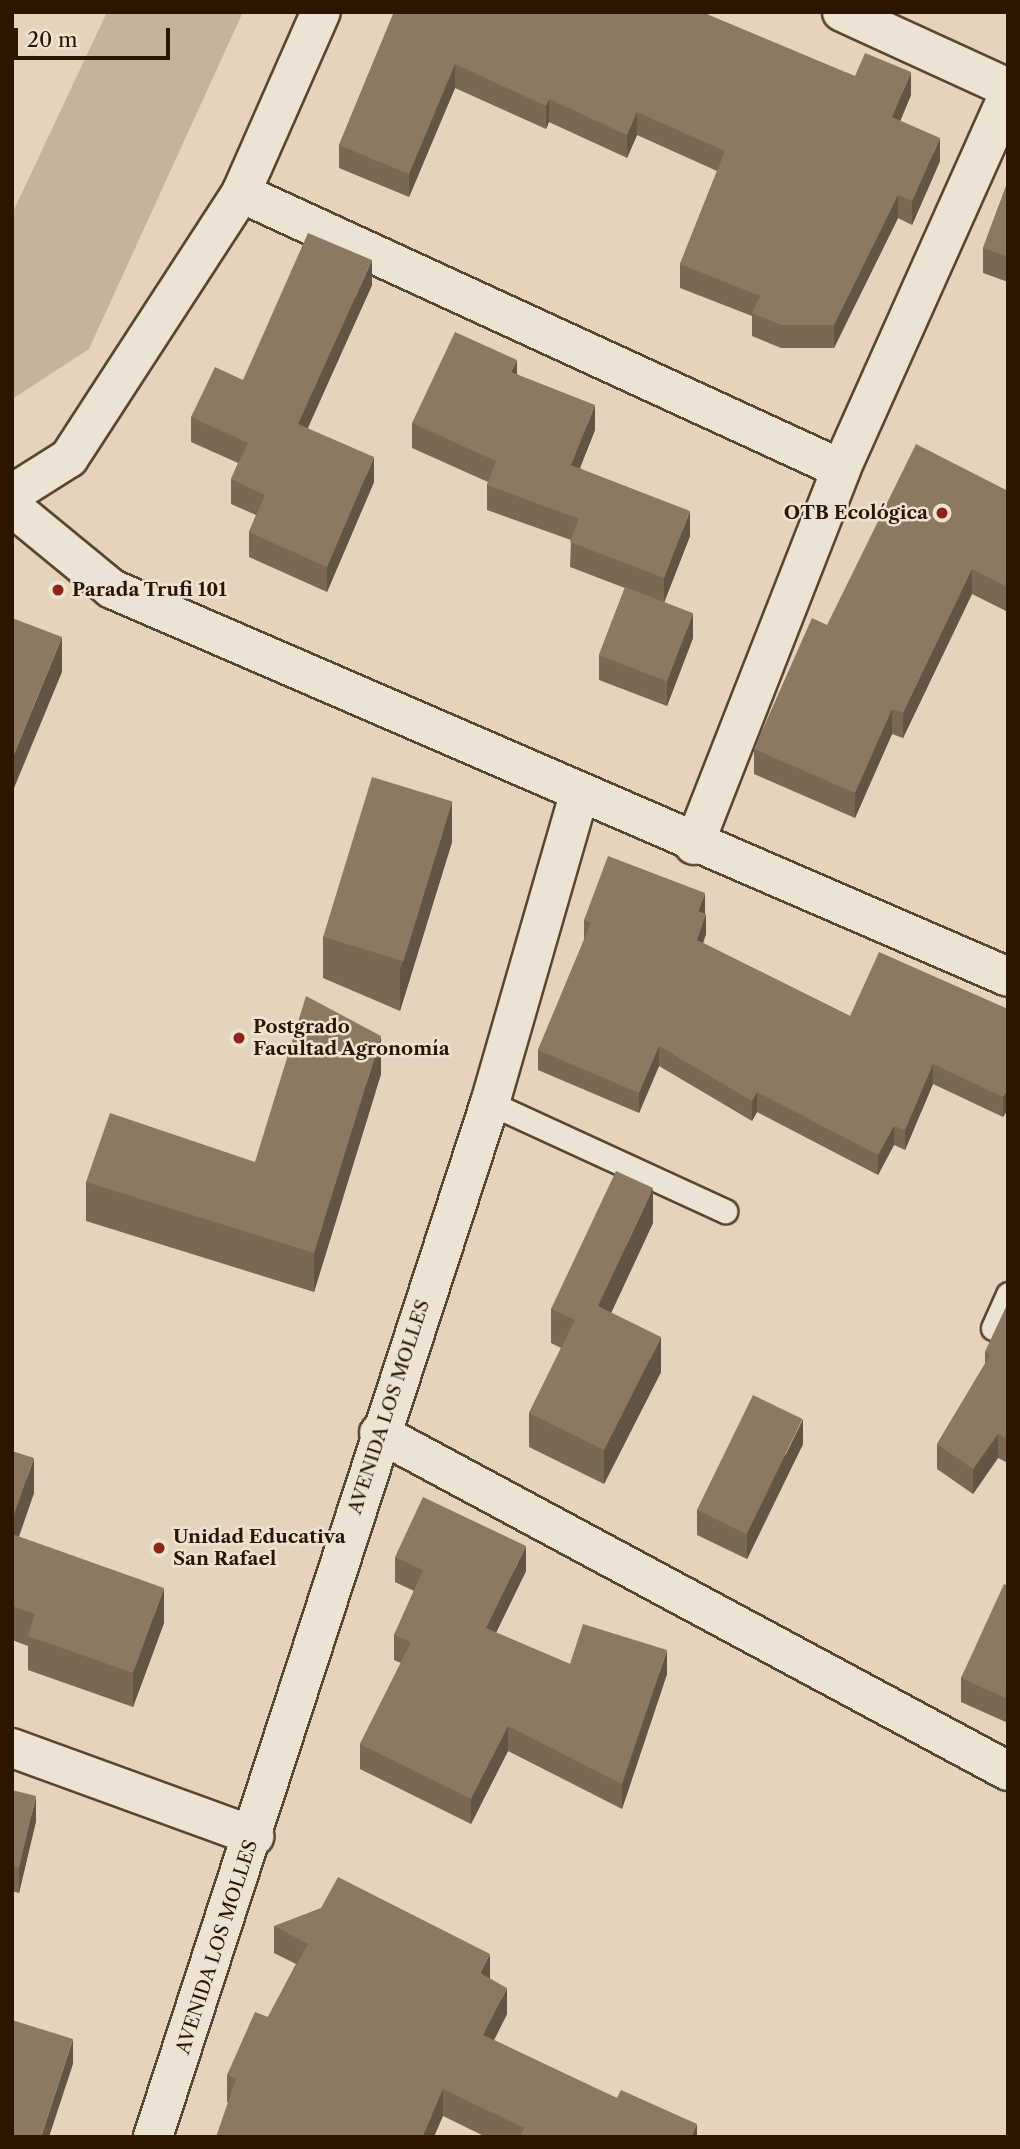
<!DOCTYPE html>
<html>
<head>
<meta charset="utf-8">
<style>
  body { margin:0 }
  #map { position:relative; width:1020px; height:2149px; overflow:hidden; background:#e4d4bd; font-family:"Libre Caslon Text",serif }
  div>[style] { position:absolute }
  .green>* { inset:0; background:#c5b49d }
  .roads { filter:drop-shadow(2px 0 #5a462f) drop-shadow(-2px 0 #5a462f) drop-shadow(0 2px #5a462f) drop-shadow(0 -2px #5a462f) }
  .service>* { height:23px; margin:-11.5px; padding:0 11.5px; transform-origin:11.5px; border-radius:11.5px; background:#ede3d4 }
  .minor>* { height:38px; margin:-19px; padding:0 19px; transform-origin:19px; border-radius:19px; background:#ede3d4 }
  .tertiary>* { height:38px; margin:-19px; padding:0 19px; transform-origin:19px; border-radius:19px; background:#ede3d4 }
  .wall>* { inset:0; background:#786854 }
  .shaded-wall>* { inset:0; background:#625545 }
  .building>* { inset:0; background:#8c7962; transform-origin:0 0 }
  .dots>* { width:19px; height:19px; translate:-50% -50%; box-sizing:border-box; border:4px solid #ede3d4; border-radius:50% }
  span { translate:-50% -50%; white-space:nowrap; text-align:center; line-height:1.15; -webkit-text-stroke:5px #ede3d4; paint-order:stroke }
  .poi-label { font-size:19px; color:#2c1600; font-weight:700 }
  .right { translate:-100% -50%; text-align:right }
  .left { translate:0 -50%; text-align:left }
  .street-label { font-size:19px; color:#2c1600 }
  .frame { position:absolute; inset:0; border:14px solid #2c1600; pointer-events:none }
  .scale { position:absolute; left:14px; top:28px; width:156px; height:32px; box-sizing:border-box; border:4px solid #2c1600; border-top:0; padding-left:9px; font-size:21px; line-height:24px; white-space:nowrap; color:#2c1600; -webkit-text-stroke:5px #ede3d4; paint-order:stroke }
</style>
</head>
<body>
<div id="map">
  <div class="green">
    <i style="clip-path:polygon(107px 12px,243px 12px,89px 349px,14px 398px,12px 214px)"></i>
  </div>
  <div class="roads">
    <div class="service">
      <i style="left:490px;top:1103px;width:259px;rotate:24.7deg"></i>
      <i style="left:993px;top:1328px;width:37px;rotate:-66deg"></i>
    </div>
    <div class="minor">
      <i style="left:842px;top:12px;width:183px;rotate:24.6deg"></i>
      <i style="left:241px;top:193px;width:660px;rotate:24.7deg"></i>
      <i style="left:12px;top:494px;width:67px;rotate:-32.3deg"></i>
      <i style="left:69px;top:458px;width:316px;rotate:-57deg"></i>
      <i style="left:241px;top:193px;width:198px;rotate:-66.2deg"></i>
      <i style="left:694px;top:845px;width:404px;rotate:-68.6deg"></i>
      <i style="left:841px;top:469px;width:409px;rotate:-65.9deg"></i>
      <i style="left:379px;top:1433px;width:714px;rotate:28.25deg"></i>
      <i style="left:12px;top:1748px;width:258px;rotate:20deg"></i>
      <i style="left:153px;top:2137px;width:1088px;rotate:-71.95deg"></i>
      <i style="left:490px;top:1103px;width:321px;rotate:-73.9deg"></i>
    </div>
    <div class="tertiary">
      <i style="left:12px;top:507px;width:129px;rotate:39.4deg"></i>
      <i style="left:112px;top:589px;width:976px;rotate:23.41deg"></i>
    </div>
  </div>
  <div class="wall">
    <i style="clip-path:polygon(394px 12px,855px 76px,911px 95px,900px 121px,940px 161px,912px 225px,898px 218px,834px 348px,781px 348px,752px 336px,752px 316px,680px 288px,680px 264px,717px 171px,637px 135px,627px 158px,549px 122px,546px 129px,455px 88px,409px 197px,339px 168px,339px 145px)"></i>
    <i style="clip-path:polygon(1008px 181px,1008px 282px,983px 273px,983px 248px)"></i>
    <i style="clip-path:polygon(372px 285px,308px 428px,374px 482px,327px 592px,249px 557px,249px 532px,256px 515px,231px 504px,231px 479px,238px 463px,191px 442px,191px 417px,243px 380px)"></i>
    <i style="clip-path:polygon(517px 374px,595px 430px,580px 468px,690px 536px,664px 602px,693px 638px,667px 706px,599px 680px,599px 655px,625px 588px,570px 567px,571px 540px,487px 510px,487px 485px,488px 482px,412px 448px,412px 423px)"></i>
    <i style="clip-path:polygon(1008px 491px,1008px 612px,972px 594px,903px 738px,892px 734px,855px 818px,754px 774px,754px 749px)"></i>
    <i style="clip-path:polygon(452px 842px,400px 1011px,323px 978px,323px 937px)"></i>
    <i style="clip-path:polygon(705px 912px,706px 934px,703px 943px,850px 1016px,1008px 1009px,1008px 1109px,1003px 1117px,933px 1084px,905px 1150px,894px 1145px,878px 1175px,757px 1112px,752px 1121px,659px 1066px,639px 1113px,538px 1070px,538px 1050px,584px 940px,584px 920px)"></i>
    <i style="clip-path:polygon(381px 1074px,314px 1292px,86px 1221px,86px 1182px,255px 1162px)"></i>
    <i style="clip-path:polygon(653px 1223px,611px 1313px,661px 1372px,604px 1484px,529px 1447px,529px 1413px,561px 1348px,551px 1343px,551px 1309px)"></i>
    <i style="clip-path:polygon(1008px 1303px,1008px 1463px,998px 1458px,973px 1494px,937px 1469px,937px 1444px,985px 1364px,985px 1352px)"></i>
    <i style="clip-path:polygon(803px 1444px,747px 1559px,697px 1535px,697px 1510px)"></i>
    <i style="clip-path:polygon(12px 1451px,34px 1493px,19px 1537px,164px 1623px,133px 1707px,28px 1670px,28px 1646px,12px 1640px)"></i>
    <i style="clip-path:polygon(395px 1557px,526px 1571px,496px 1633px,570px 1664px,667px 1674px,622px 1809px,508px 1751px,471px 1824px,360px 1769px,360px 1744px,401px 1663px,394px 1660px,394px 1635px,414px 1591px,395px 1582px)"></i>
    <i style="clip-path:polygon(1008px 1586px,1008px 1723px,961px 1702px,961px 1678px)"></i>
    <i style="clip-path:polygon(12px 1790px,36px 1821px,19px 1893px,12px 1891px)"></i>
    <i style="clip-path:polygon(274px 1926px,490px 1978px,507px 2014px,494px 2040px,697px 2137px,486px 2137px,443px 2116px,227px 2102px,227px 2075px,268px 2017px,296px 1964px,274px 1953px)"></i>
  </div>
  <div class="shaded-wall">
    <i style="clip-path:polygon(455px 64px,455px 88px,409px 197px,409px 174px)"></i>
    <i style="clip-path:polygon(911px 72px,911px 95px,892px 141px,892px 117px)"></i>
    <i style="clip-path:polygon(549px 99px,549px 122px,546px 129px,546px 106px)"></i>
    <i style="clip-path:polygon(637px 112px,637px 135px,627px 158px,627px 135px)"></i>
    <i style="clip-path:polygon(940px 138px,940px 161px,912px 225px,912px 201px)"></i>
    <i style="clip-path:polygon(898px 195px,898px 218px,834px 348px,834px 325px)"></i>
    <i style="clip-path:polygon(372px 260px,372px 285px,298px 449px,298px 424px)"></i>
    <i style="clip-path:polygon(517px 360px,517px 385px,511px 372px)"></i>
    <i style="clip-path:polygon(595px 405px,595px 430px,571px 490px,571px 465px)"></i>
    <i style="clip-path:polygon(374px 457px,374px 482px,327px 592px,327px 567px)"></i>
    <i style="clip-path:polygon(690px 511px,690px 536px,664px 603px,664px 578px)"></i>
    <i style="clip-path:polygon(972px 569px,972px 594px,903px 738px,903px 713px)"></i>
    <i style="clip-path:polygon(693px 613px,693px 638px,667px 706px,667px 681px)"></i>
    <i style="clip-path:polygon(62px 637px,62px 672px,12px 793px,12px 759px)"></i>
    <i style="clip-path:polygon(892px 709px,892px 734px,855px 818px,855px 793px)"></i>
    <i style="clip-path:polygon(452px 801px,452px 842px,400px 1011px,400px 970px)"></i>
    <i style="clip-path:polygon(705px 893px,705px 912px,698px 931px,698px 911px)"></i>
    <i style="clip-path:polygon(706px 914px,706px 934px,697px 960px,697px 940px)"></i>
    <i style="clip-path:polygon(381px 1036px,381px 1074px,314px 1292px,314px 1253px)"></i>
    <i style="clip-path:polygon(659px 1046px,659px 1066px,639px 1113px,639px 1093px)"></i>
    <i style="clip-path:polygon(933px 1064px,933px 1084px,905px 1150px,905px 1130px)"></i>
    <i style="clip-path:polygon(1008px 1090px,1008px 1109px,1003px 1117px,1003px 1097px)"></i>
    <i style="clip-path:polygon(757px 1092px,757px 1112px,752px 1121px,752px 1101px)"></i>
    <i style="clip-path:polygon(894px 1126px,894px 1145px,878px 1175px,878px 1155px)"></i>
    <i style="clip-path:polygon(653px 1188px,653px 1223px,598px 1341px,598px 1306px)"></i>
    <i style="clip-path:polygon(661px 1337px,661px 1372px,604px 1484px,604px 1450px)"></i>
    <i style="clip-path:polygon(803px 1419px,803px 1444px,747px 1559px,747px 1534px)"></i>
    <i style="clip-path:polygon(998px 1434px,998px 1458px,973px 1494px,973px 1469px)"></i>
    <i style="clip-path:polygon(34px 1458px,34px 1493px,12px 1554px,12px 1520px)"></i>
    <i style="clip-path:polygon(526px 1546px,526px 1571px,486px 1653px,486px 1628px)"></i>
    <i style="clip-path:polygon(164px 1588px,164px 1623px,133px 1707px,133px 1673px)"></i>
    <i style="clip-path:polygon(667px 1650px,667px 1674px,622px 1809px,622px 1784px)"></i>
    <i style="clip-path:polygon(508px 1726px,508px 1751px,471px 1824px,471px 1799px)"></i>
    <i style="clip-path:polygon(36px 1796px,36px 1821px,19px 1893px,19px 1868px)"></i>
    <i style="clip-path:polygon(490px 1954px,490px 1981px,480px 1973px)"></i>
    <i style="clip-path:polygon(507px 1988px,507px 2014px,483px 2062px,483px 2035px)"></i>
    <i style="clip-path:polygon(73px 2039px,73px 2064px,49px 2137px,41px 2137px)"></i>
    <i style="clip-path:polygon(443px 2089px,443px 2116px,434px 2137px,422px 2137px)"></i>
    <i style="clip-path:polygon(697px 2124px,697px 2137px,691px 2137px)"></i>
  </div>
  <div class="building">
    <i style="clip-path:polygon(394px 12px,702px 12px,855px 76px,865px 53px,911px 72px,892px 117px,940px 138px,912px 201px,898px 195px,834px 325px,781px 325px,752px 313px,760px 296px,680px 264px,725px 151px,637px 112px,627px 135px,549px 99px,546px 106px,455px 64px,409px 174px,339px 145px)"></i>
    <i style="clip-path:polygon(1008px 181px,1008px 257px,983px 248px)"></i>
    <i style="clip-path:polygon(308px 233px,372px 260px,298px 424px,374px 457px,327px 567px,249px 532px,265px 495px,231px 479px,248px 443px,191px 417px,215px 367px,243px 380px)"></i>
    <i style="clip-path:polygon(455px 332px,517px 360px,511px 372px,595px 405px,571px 465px,690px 511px,664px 578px,570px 542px,579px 519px,487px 485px,496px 461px,412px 423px)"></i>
    <i style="clip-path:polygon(916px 444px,1008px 491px,1008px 587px,972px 569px,903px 713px,892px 709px,855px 793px,754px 749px,812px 618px,827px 625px)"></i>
    <i style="left:625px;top:587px;width:73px;height:73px;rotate:21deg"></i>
    <i style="clip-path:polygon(12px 618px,62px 637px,12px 759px)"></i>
    <i style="left:372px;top:777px;width:84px;height:167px;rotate:17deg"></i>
    <i style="clip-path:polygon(608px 856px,705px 893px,698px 911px,706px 914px,697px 940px,850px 1016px,879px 952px,1008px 1009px,1008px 1090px,1003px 1097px,933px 1064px,905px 1130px,894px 1126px,878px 1155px,757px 1092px,752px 1101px,659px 1046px,639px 1093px,538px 1050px,591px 923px,584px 920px)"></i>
    <i style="clip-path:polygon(306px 996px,381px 1036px,314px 1253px,86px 1182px,110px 1113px,255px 1162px)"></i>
    <i style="clip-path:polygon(616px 1171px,653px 1188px,598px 1306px,661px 1337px,604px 1450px,529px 1413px,575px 1320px,551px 1309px)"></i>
    <i style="clip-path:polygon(1008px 1303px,1008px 1439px,998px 1434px,973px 1469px,937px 1444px,990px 1355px,985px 1352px)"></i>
    <i style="left:753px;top:1395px;width:55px;height:128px;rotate:26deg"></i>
    <i style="clip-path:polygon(12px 1451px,34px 1458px,12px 1520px)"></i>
    <i style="clip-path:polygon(423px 1497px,526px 1546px,486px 1628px,570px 1664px,583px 1624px,667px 1650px,622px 1784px,508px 1726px,471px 1799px,360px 1744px,411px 1642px,394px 1635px,423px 1570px,395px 1557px)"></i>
    <i style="clip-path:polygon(12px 1534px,164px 1588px,133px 1673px,28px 1636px,35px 1614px,12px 1606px)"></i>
    <i style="clip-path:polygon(1004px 1584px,1008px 1586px,1008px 1699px,961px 1678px)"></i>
    <i style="clip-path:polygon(12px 1790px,36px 1796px,19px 1868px,12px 1866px)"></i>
    <i style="clip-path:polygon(338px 1877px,490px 1954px,480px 1973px,507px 1988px,483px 2035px,617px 2098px,621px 2090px,697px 2124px,691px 2137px,520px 2137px,524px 2128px,443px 2089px,422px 2137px,216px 2137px,236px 2079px,227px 2075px,255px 2012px,268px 2017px,308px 1944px,274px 1926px,321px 1908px)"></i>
    <i style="clip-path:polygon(12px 2020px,73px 2039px,41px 2137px,12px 2137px)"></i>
  </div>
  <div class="dots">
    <i style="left:942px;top:513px;background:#8f2418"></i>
    <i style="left:58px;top:590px;background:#8f2418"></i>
    <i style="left:239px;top:1038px;background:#8f2418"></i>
    <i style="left:159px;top:1548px;background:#8f2418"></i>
  </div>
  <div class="poi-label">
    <span class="right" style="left:928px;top:513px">OTB Ecológica</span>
    <span class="left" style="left:72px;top:590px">Parada Trufi 101</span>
    <span class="left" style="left:253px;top:1038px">Postgrado<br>Facultad Agronomía</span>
    <span class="left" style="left:173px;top:1548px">Unidad Educativa<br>San Rafael</span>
  </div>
  <div class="street-label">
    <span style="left:389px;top:1407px;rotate:-72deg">AVENIDA LOS MOLLES</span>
    <span style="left:217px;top:1947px;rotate:-72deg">AVENIDA LOS MOLLES</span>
  </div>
  <div class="frame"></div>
  <div class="scale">20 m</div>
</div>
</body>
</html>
